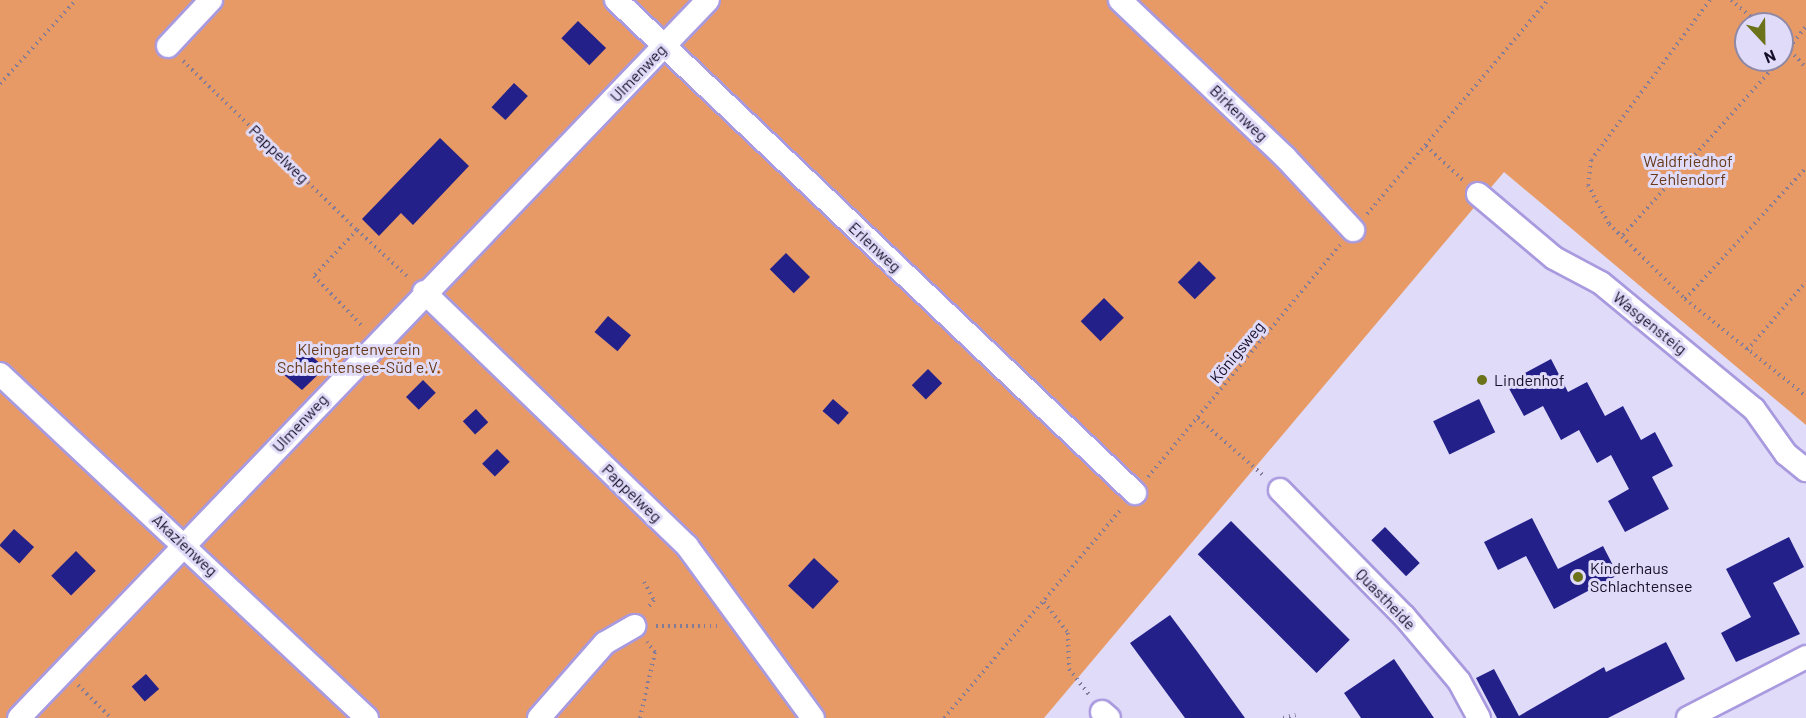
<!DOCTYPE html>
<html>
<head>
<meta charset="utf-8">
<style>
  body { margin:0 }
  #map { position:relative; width:1806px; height:718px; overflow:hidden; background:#e0dbf8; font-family:Barlow,sans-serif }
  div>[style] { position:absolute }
  .green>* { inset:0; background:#e79a66 }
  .building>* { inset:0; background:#23208a; transform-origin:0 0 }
  .path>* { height:4px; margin-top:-2px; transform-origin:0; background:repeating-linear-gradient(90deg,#827c98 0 1.5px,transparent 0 6px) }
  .roads { filter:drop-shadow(2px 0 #a99adf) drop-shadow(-2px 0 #a99adf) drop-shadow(0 2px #a99adf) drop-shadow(0 -2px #a99adf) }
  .minor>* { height:22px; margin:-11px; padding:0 11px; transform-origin:11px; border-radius:11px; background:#fff }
  .dots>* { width:16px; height:16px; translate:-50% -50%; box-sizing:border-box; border:3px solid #e0dbf8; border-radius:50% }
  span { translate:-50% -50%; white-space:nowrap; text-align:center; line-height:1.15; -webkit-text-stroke:6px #e0dbf8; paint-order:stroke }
  .street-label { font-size:16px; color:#160f29 }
  .park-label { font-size:16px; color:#673a19 }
  .poi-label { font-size:16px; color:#160f29 }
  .left { translate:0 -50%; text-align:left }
  .north { position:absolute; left:1734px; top:12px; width:60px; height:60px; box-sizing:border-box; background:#e0dbf8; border:2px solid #8f89a5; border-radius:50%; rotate:158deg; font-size:16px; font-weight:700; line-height:24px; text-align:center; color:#160f29 }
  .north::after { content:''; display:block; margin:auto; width:21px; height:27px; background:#6b721a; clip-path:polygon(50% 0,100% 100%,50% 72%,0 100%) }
</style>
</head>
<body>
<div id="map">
  <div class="green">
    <i style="clip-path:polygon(evenodd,0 0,1806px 0,1806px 425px,1504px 172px,1044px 718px,0 718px,0 0,1746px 24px,1782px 24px,1782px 60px,1746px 60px,1746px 24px)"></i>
  </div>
  <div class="building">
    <i style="left:578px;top:21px;width:39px;height:24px;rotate:44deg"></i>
    <i style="left:514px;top:83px;width:19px;height:33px;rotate:43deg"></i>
    <i style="clip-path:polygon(440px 138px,469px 166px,413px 225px,401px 213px,379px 236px,362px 219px)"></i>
    <i style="left:786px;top:253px;width:34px;height:23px;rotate:45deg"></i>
    <i style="left:1199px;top:261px;width:24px;height:30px;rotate:45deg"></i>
    <i style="left:1104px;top:298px;width:28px;height:33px;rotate:45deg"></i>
    <i style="left:608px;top:316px;width:30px;height:21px;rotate:40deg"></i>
    <i style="clip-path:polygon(304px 349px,325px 368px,302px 390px,283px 374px)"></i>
    <i style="clip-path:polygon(1551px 359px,1568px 392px,1587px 382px,1605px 416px,1623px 406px,1641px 440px,1655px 432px,1673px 466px,1652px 477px,1669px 509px,1625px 532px,1608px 501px,1629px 489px,1611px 455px,1597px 463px,1579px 430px,1561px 440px,1543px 406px,1524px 416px,1506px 383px)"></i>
    <i style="left:928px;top:369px;width:20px;height:23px;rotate:45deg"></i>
    <i style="left:423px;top:380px;width:18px;height:24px;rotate:45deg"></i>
    <i style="left:833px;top:399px;width:21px;height:16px;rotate:41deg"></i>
    <i style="left:1479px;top:399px;width:37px;height:51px;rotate:64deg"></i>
    <i style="left:476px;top:409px;width:18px;height:18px;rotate:47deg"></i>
    <i style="left:497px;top:449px;width:18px;height:21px;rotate:45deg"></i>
    <i style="clip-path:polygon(1532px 518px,1558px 569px,1603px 546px,1618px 575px,1554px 609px,1526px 556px,1498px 570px,1484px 542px)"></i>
    <i style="left:1231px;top:521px;width:168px;height:47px;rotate:45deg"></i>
    <i style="left:1385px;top:527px;width:50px;height:19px;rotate:46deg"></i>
    <i style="left:14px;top:529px;width:27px;height:22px;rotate:42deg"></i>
    <i style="clip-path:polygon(1789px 537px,1804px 567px,1773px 583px,1800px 634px,1736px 662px,1721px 633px,1751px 617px,1726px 569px)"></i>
    <i style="left:76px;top:551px;width:28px;height:35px;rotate:45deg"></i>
    <i style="left:814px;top:558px;width:34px;height:38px;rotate:43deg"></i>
    <i style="clip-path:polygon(1170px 615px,1196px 650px,1245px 718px,1185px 718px,1160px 684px,1130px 643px)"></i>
    <i style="clip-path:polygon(1666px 642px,1685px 679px,1608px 718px,1497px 718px,1476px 678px,1494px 669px,1519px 716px,1604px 667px,1606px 672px)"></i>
    <i style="clip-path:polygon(1394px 659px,1434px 718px,1361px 718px,1344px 693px)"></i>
    <i style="left:146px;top:674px;width:20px;height:19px;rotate:49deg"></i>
  </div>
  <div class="path">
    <i style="left:1710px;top:0;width:199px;rotate:126.6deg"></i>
    <i style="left:1591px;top:160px;width:25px;rotate:97deg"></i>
    <i style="left:1588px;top:185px;width:44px;rotate:61.7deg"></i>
    <i style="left:1609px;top:224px;width:107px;rotate:44.6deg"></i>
    <i style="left:1685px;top:299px;width:155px;rotate:38.7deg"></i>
    <i style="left:1731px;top:0;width:38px;rotate:40deg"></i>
    <i style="left:1782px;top:42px;width:35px;rotate:47deg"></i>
    <i style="left:1782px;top:57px;width:39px;rotate:-52deg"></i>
    <i style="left:183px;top:61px;width:243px;rotate:44.2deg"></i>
    <i style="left:357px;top:230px;width:63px;rotate:133.1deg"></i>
    <i style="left:314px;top:276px;width:71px;rotate:46.1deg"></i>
    <i style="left:0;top:84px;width:113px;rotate:-47.9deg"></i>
    <i style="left:1426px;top:146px;width:50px;rotate:42.6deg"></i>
    <i style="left:1367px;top:214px;width:280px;rotate:-49.8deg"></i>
    <i style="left:357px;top:230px;width:71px;rotate:42.7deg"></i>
    <i style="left:1623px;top:235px;width:235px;rotate:-48.1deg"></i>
    <i style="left:1685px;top:299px;width:178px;rotate:-47.3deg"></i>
    <i style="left:1747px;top:350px;width:90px;rotate:-49.1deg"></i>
    <i style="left:1198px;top:418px;width:89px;rotate:41.4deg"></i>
    <i style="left:1148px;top:477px;width:301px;rotate:-50.4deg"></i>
    <i style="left:644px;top:582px;width:21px;rotate:61deg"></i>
    <i style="left:654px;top:600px;width:11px;rotate:128deg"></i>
    <i style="left:1044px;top:602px;width:39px;rotate:52deg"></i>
    <i style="left:1068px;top:633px;width:36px;rotate:88deg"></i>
    <i style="left:1069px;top:669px;width:34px;rotate:52deg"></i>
    <i style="left:656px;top:626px;width:61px"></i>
    <i style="left:78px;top:685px;width:47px;rotate:45deg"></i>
    <i style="left:640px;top:718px;width:68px;rotate:-77.2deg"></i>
    <i style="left:655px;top:652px;width:13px;rotate:-129deg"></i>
    <i style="left:944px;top:718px;width:275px;rotate:-49.7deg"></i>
    <i style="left:1283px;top:718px;width:13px;rotate:-13deg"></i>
  </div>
  <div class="roads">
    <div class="minor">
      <i style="left:616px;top:0;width:716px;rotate:43.53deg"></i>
      <i style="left:1120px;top:0;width:228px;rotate:43.6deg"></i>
      <i style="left:1285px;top:157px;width:100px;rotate:47deg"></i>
      <i style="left:168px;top:46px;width:63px;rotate:-46.9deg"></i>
      <i style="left:1478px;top:194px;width:99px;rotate:40.1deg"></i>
      <i style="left:1554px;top:258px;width:53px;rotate:28deg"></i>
      <i style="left:1601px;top:283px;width:198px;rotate:39.5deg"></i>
      <i style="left:1754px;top:409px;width:55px;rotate:54.6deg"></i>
      <i style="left:1786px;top:454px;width:26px;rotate:39deg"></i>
      <i style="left:424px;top:292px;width:366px;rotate:44deg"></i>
      <i style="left:687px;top:546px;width:213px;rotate:53.8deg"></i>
      <i style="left:0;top:374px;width:503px;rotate:43.15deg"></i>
      <i style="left:1280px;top:490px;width:177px;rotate:45.5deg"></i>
      <i style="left:1404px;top:616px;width:85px;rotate:49.8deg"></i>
      <i style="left:1459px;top:681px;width:42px;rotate:61.6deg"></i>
      <i style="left:1102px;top:712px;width:9px;rotate:41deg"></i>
      <i style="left:19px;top:718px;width:995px;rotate:-46.18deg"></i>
      <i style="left:539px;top:718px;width:100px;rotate:-48.7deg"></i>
      <i style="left:605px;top:643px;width:34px;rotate:-30deg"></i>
      <i style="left:1688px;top:718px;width:133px;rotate:-27.3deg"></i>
    </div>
  </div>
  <div class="dots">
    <i style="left:1482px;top:380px;background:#6b721a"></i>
    <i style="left:1578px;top:577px;background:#6b721a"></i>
  </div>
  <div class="street-label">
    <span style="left:638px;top:73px;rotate:-46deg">Ulmenweg</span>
    <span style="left:1239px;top:113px;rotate:44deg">Birkenweg</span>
    <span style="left:279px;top:154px;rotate:44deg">Pappelweg</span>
    <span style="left:875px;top:247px;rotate:43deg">Erlenweg</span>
    <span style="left:1650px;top:323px;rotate:39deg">Wasgensteig</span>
    <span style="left:1237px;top:352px;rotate:-50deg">Königsweg</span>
    <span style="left:300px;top:423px;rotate:-47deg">Ulmenweg</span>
    <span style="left:632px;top:493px;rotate:44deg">Pappelweg</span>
    <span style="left:185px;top:545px;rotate:43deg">Akazienweg</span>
    <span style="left:1386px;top:599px;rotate:46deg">Quastheide</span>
  </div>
  <div class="park-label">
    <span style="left:1688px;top:170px">Waldfriedhof<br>Zehlendorf</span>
    <span style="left:359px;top:358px">Kleingartenverein<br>Schlachtensee-Süd e.V.</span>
  </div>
  <div class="poi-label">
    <span class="left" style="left:1494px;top:380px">Lindenhof</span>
    <span class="left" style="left:1590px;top:577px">Kinderhaus<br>Schlachtensee</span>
  </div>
  <div class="north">N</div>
</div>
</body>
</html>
